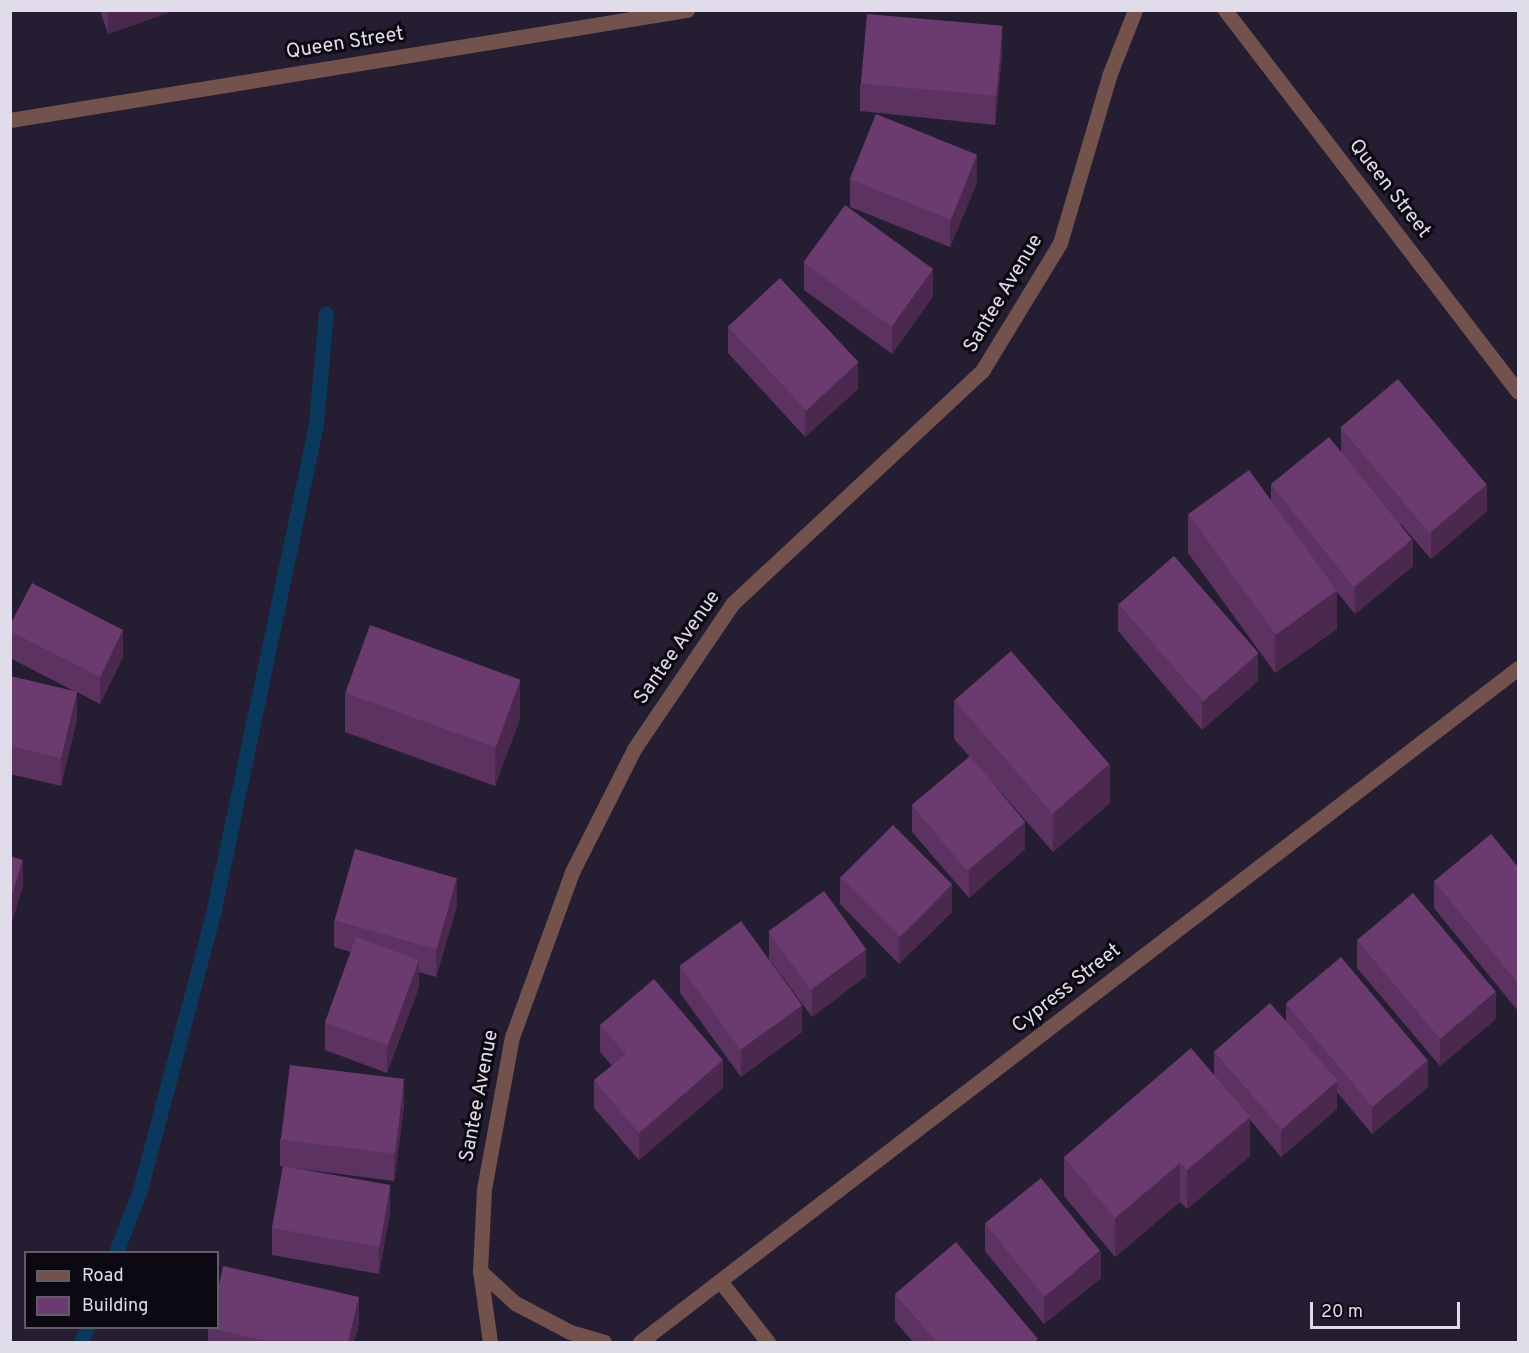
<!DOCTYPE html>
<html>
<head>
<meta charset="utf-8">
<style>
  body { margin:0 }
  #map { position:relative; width:1529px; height:1353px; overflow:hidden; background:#251d31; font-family:Overpass,sans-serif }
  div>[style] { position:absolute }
  .stream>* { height:15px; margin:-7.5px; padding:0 7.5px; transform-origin:7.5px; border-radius:7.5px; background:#0b395e }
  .minor>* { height:15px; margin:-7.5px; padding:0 7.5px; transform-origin:7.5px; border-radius:7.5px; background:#73524d }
  .tertiary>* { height:15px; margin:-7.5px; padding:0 7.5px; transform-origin:7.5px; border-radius:7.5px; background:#73524d }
  .wall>* { inset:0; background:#5c3360 }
  .shaded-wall>* { inset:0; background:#4b294e }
  .building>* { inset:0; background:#6b3b70; transform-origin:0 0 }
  span { translate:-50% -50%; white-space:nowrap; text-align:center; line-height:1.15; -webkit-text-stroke:6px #0c0912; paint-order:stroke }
  .street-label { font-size:20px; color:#e1dcea }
  .frame { position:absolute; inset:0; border:12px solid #e1dcea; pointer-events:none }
  .legend { position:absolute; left:24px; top:1251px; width:195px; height:78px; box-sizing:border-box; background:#0c0912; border:2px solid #615d68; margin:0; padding:8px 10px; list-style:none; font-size:18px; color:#e1dcea }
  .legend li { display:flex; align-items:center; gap:12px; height:30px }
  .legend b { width:30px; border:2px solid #615d68 }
  .scale { position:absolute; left:1310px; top:1302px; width:150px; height:27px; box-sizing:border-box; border:3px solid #e1dcea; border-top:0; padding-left:8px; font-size:18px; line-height:21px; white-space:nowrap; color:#e1dcea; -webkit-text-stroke:4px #0c0912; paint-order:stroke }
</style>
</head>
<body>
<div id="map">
  <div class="stream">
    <i style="left:116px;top:1252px;width:66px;rotate:-68.8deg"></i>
    <i style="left:140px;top:1190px;width:285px;rotate:-75.2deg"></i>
    <i style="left:213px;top:914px;width:501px;rotate:-78.13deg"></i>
    <i style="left:316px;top:424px;width:111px;rotate:-84.9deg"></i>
    <i style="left:81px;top:1342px;width:15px;rotate:-67deg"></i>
  </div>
  <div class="minor">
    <i style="left:1225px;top:10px;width:481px;rotate:52.5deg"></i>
    <i style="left:10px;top:120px;width:686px;rotate:-9.23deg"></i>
    <i style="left:720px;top:1281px;width:78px;rotate:51.8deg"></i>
    <i style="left:640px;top:1342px;width:1107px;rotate:-37.51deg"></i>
  </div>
  <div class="tertiary">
    <i style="left:480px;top:1271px;width:47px;rotate:42.4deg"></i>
    <i style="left:515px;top:1303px;width:62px;rotate:27.8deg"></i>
    <i style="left:570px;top:1332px;width:35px;rotate:16deg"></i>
    <i style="left:490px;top:1342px;width:72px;rotate:-98deg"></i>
    <i style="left:480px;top:1271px;width:82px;rotate:-87.2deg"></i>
    <i style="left:484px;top:1189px;width:155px;rotate:-79.6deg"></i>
    <i style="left:512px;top:1037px;width:176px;rotate:-70deg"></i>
    <i style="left:572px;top:872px;width:138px;rotate:-63.2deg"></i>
    <i style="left:634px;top:749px;width:175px;rotate:-55.9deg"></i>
    <i style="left:732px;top:604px;width:342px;rotate:-43deg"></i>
    <i style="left:982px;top:371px;width:150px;rotate:-58.6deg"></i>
    <i style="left:1060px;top:243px;width:174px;rotate:-73.6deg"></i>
    <i style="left:1109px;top:76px;width:71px;rotate:-68.5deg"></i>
  </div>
  <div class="wall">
    <i style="clip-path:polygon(100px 10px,176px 10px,108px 34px)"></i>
    <i style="clip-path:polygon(1002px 54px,995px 125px,860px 111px,860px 84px)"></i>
    <i style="clip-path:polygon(850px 179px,977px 183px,950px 247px,850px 207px)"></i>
    <i style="clip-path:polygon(804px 263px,933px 296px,892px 354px,804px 290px)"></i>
    <i style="clip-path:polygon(728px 326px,858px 389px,805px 437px,728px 353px)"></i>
    <i style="clip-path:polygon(1341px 427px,1487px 511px,1431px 559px,1400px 523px,1413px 566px,1355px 614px,1337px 592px,1337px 629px,1275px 673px,1188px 553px,1188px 514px,1271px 500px,1271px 485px,1341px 452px)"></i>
    <i style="clip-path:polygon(1118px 603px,1258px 681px,1202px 730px,1118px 631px)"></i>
    <i style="clip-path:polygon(10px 625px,123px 657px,100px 704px,77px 692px,77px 719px,61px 786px,10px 774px,10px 676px,74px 691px,10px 658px)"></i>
    <i style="clip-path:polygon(345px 693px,520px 719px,495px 786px,345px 732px)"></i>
    <i style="clip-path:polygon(954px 700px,1110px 803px,1053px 852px,993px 783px,1025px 849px,969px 898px,912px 832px,912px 805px,970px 757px,954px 739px)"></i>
    <i style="clip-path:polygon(1518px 867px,1518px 1011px,1434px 908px,1434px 881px)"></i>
    <i style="clip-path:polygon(840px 877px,952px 912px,899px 964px,840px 904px)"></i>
    <i style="clip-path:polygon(457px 906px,436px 977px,419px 972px,419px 987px,387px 1073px,325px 1050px,325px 1023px,351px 952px,334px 947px,334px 920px)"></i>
    <i style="clip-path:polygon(769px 932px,866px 976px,812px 1017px,769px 959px)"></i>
    <i style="clip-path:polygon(1357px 940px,1496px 1019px,1440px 1066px,1357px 968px)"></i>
    <i style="clip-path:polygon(680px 966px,802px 1032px,741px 1077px,680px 993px)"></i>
    <i style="clip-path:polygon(1286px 1004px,1428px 1087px,1372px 1134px,1337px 1092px,1337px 1109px,1281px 1157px,1250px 1120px,1250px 1156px,1187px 1209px,1180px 1202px,1115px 1257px,1064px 1196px,1064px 1157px,1214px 1075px,1214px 1051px,1286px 1021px)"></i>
    <i style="clip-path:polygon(600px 1025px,723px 1088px,639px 1160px,594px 1108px,594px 1080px,612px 1066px,600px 1052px)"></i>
    <i style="clip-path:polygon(404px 1107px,394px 1181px,294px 1168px,390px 1212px,379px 1274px,272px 1255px,272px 1228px,283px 1166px,280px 1166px,280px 1139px)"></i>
    <i style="clip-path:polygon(985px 1224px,1101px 1278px,1044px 1324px,985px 1251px)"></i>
    <i style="clip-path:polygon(895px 1294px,1038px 1342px,913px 1342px,895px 1321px)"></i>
    <i style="clip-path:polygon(359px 1324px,354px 1342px,208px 1342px,208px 1328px)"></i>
  </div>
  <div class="shaded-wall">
    <i style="clip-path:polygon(108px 10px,176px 10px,108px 34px)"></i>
    <i style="clip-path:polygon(1002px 26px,1002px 54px,995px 125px,995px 97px)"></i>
    <i style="clip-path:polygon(977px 155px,977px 183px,950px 247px,950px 220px)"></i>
    <i style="clip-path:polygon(933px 269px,933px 296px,892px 354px,892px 326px)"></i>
    <i style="clip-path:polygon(858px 362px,858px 389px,805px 437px,805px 410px)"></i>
    <i style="clip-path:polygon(1487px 484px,1487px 511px,1431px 559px,1431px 532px)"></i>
    <i style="clip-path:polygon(1413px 539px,1413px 566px,1355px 614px,1355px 587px)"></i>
    <i style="clip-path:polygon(1337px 590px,1337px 629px,1275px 673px,1275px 634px)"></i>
    <i style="clip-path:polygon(123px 630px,123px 657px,100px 704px,100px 677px)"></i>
    <i style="clip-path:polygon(1258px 654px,1258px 681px,1202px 730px,1202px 702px)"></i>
    <i style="clip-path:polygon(520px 680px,520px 719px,495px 786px,495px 747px)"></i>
    <i style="clip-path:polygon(77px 692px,77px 719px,61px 786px,61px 758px)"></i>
    <i style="clip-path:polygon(1110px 764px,1110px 803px,1053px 852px,1053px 813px)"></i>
    <i style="clip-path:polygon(1025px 822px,1025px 849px,969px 898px,969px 870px)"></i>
    <i style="clip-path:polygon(23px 860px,23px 887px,10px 928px,10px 901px)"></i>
    <i style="clip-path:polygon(457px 879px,457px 906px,436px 977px,436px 950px)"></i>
    <i style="clip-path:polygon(952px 885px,952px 912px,899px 964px,899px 936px)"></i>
    <i style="clip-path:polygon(866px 949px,866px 976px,812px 1017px,812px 989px)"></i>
    <i style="clip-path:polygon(419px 960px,419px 987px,387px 1073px,387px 1046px)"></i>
    <i style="clip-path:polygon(1496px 992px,1496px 1019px,1440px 1066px,1440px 1039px)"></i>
    <i style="clip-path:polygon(802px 1005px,802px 1032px,741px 1077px,741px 1049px)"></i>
    <i style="clip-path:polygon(723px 1060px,723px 1088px,639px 1160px,639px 1133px)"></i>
    <i style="clip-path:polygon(1428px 1060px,1428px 1087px,1372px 1134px,1372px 1107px)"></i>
    <i style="clip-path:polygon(404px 1080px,404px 1107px,394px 1181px,394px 1153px)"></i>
    <i style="clip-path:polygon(1337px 1081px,1337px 1109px,1281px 1157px,1281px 1130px)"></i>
    <i style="clip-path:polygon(1250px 1117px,1250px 1156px,1187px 1209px,1187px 1170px)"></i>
    <i style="clip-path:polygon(1180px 1163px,1180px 1202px,1115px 1257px,1115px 1218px)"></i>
    <i style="clip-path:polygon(390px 1184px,390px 1212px,379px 1274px,379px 1247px)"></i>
    <i style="clip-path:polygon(1101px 1251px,1101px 1278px,1044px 1324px,1044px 1297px)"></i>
    <i style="clip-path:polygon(359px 1297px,359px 1324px,354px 1342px,348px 1342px)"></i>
  </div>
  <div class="building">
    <i style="left:867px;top:14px;width:136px;height:70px;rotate:5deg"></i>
    <i style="left:876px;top:114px;width:109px;height:70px;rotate:22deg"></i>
    <i style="left:845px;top:205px;width:109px;height:71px;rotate:36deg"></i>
    <i style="left:780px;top:278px;width:115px;height:71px;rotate:47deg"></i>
    <i style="left:1398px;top:379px;width:138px;height:75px;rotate:50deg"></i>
    <i style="left:1329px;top:437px;width:132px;height:75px;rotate:51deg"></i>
    <i style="left:1249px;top:470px;width:149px;height:75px;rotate:54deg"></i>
    <i style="left:1174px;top:556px;width:129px;height:73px;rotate:49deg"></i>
    <i style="clip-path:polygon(32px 583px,123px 630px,100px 677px,10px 631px,10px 625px)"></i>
    <i style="left:370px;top:625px;width:160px;height:72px;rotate:20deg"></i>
    <i style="left:1011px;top:651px;width:150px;height:75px;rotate:49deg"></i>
    <i style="clip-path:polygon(10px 676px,77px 692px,61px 758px,10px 746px)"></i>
    <i style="left:970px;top:756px;width:86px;height:76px;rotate:50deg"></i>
    <i style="left:893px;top:825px;width:84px;height:74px;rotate:45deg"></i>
    <i style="clip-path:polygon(1491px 834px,1518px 867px,1518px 983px,1434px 881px)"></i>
    <i style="left:355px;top:849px;width:106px;height:74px;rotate:16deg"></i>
    <i style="clip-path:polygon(10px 856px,23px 860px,10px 901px)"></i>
    <i style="left:824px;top:891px;width:72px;height:69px;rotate:54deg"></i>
    <i style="left:1413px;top:893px;width:129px;height:73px;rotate:50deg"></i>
    <i style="left:741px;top:921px;width:104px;height:76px;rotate:54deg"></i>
    <i style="left:356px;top:937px;width:67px;height:91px;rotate:20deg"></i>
    <i style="left:1341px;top:957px;width:135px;height:72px;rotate:50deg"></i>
    <i style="clip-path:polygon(654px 979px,723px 1060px,639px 1133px,594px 1080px,626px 1054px,600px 1025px)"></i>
    <i style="left:1270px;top:1003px;width:103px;height:74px;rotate:49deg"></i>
    <i style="clip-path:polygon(1191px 1048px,1250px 1117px,1187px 1170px,1180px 1163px,1115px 1218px,1064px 1157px)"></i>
    <i style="left:290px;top:1065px;width:115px;height:75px;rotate:7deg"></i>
    <i style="left:283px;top:1166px;width:109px;height:63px;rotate:10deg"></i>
    <i style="left:1041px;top:1178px;width:94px;height:72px;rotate:51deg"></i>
    <i style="clip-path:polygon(956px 1242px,1038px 1339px,1034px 1342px,937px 1342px,895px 1294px)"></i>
    <i style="clip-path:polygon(223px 1266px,359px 1297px,348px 1342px,273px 1342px,209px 1328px,218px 1328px,218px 1290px)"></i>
  </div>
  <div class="street-label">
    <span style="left:345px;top:44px;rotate:-9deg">Queen Street</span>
    <span style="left:1389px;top:189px;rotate:52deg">Queen Street</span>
    <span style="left:1004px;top:294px;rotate:-59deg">Santee Avenue</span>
    <span style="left:678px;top:648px;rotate:-55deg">Santee Avenue</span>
    <span style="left:1067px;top:989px;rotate:-38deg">Cypress Street</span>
    <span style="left:480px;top:1096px;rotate:-79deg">Santee Avenue</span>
  </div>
  <div class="frame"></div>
  <ul class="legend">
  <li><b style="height:8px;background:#73524d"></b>Road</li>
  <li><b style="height:16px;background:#6b3b70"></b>Building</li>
  </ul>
  <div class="scale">20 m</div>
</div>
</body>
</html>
